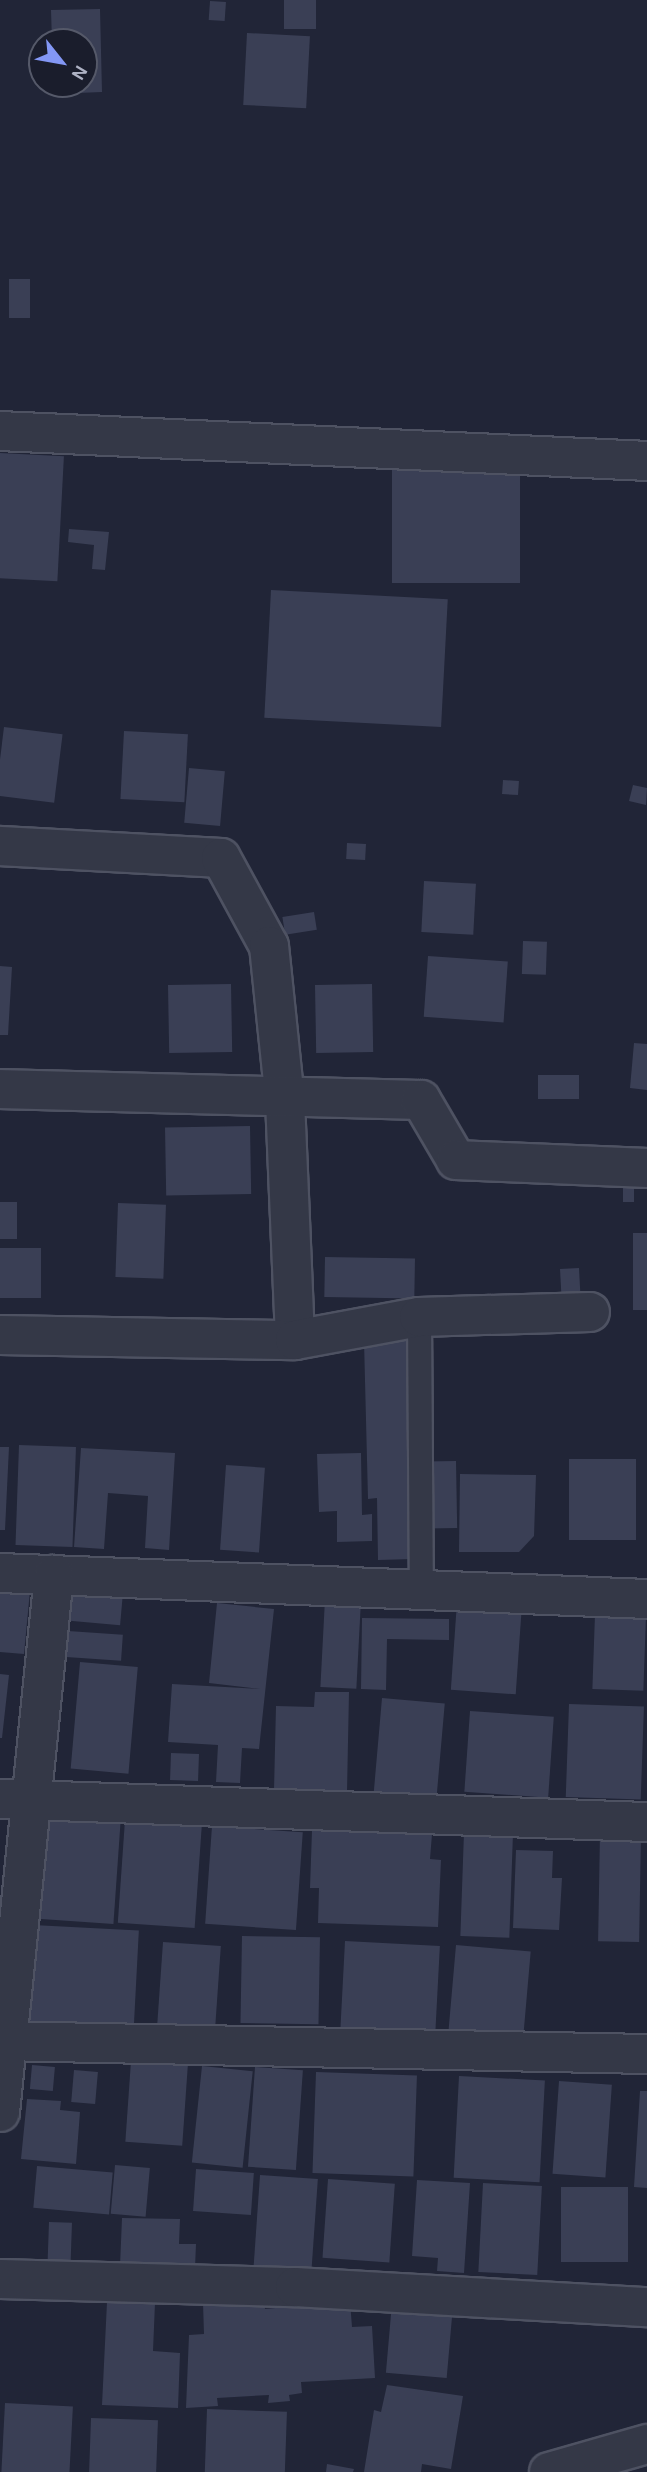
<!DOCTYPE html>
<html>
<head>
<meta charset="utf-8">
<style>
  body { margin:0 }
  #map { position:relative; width:647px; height:2472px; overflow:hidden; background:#212537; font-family:Karla,sans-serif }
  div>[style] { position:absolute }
  .building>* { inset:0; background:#3a3f55; transform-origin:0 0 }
  .roads { filter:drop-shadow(2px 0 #4e5262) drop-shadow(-2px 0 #4e5262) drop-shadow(0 2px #4e5262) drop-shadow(0 -2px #4e5262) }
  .service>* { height:23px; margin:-11.5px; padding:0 11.5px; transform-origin:11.5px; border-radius:11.5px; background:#343847 }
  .minor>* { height:38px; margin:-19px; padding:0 19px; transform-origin:19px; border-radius:19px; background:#343847 }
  span { translate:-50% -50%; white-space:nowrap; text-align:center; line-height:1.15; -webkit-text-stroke:5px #1a1d2c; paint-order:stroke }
  .north { position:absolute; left:28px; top:28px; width:70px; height:70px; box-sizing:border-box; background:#1a1d2c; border:2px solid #555969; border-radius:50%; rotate:121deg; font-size:19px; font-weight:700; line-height:28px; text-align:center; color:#aeb2c4 }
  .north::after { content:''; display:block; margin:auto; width:24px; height:32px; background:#8397f5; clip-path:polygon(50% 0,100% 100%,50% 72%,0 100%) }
</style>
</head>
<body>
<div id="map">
  <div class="building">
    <i style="left:284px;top:0;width:32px;height:29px"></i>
    <i style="left:210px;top:1px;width:16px;height:19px;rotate:4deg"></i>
    <i style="clip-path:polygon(100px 9px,102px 92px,53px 94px,53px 84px,84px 84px,84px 42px,52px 42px,51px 10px)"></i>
    <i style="left:247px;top:33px;width:63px;height:72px;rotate:3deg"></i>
    <i style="left:9px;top:279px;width:21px;height:39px"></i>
    <i style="left:0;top:453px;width:64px;height:125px;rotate:3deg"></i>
    <i style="left:392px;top:463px;width:128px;height:120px"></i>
    <i style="clip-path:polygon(69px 529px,109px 532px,105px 570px,92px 569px,94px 545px,68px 542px)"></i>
    <i style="left:271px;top:590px;width:177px;height:128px;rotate:3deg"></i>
    <i style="left:4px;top:727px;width:59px;height:69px;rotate:7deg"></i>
    <i style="left:124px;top:731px;width:64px;height:68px;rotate:3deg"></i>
    <i style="left:189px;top:768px;width:36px;height:55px;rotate:5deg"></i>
    <i style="left:503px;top:780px;width:16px;height:14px;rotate:4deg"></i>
    <i style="clip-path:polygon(633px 785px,647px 788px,646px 805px,629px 801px)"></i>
    <i style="left:347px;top:843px;width:19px;height:16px;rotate:3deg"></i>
    <i style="left:424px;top:881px;width:52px;height:51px;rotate:3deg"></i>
    <i style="left:314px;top:912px;width:18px;height:32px;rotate:81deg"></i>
    <i style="left:523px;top:941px;width:24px;height:33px;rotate:2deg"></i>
    <i style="left:428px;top:956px;width:80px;height:61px;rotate:4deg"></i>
    <i style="clip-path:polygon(0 966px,12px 967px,8px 1035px,0 1035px)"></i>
    <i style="left:231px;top:984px;width:68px;height:63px;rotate:89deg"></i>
    <i style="left:372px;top:984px;width:68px;height:57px;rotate:89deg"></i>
    <i style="clip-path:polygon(634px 1043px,647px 1044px,647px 1090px,630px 1088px)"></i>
    <i style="left:538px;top:1075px;width:41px;height:24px"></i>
    <i style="left:250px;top:1126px;width:68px;height:85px;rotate:89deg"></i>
    <i style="left:623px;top:1177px;width:11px;height:25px"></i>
    <i style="left:0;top:1202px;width:17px;height:37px"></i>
    <i style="left:118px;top:1203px;width:48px;height:74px;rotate:2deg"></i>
    <i style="left:633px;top:1233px;width:14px;height:77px"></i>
    <i style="left:0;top:1248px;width:41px;height:50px"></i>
    <i style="left:325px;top:1257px;width:90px;height:40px;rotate:1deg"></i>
    <i style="left:579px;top:1268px;width:34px;height:19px;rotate:87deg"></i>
    <i style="clip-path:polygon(406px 1340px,412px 1559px,378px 1560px,377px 1498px,368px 1499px,364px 1341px)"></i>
    <i style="left:19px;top:1445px;width:57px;height:100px;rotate:2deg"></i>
    <i style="clip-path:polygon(0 1447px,9px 1447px,5px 1530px,0 1530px)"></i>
    <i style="clip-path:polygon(81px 1448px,175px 1453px,169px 1550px,145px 1548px,148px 1496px,108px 1493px,104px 1549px,74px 1547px)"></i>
    <i style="clip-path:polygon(361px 1453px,362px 1515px,372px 1514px,372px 1541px,337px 1542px,337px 1511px,319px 1512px,317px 1454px)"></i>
    <i style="left:569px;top:1459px;width:67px;height:81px"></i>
    <i style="left:456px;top:1461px;width:67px;height:31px;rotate:89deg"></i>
    <i style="left:226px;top:1465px;width:39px;height:85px;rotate:4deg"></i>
    <i style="clip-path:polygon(460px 1474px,536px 1475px,534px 1536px,519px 1552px,459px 1552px)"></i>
    <i style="clip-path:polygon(0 1577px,31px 1580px,24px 1654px,0 1652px)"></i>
    <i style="left:62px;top:1578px;width:62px;height:42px;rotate:5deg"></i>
    <i style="left:325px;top:1599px;width:36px;height:88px;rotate:3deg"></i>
    <i style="left:457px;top:1602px;width:65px;height:88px;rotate:4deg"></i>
    <i style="clip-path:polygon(217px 1603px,274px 1609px,259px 1749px,242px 1748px,240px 1783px,216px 1782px,218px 1745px,168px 1742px,172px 1684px,260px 1689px,209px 1683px)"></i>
    <i style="left:595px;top:1614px;width:51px;height:75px;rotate:2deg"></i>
    <i style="clip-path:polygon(362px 1618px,449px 1619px,449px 1640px,387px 1639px,386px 1690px,361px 1689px)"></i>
    <i style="left:68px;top:1631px;width:55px;height:26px;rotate:4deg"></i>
    <i style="left:80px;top:1662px;width:58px;height:107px;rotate:5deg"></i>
    <i style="clip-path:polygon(0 1674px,9px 1675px,2px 1738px,0 1738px)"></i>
    <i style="clip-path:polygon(315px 1692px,349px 1692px,347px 1792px,274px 1790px,276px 1706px,314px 1707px)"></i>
    <i style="left:382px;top:1698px;width:63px;height:96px;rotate:5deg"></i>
    <i style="left:569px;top:1704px;width:75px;height:93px;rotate:2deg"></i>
    <i style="left:470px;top:1711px;width:84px;height:81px;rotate:4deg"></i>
    <i style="left:171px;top:1753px;width:28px;height:27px;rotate:2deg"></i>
    <i style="left:45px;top:1813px;width:76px;height:106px;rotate:4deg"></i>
    <i style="left:125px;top:1820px;width:77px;height:103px;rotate:4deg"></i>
    <i style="left:212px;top:1826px;width:91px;height:98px;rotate:4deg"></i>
    <i style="clip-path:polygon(312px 1830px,432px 1834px,430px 1859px,441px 1860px,438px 1927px,318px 1923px,319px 1888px,310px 1888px)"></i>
    <i style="left:464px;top:1832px;width:49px;height:104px;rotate:2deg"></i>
    <i style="left:641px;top:1833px;width:109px;height:41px;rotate:91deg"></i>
    <i style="clip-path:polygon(516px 1850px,553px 1851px,552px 1878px,562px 1878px,559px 1930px,513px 1928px)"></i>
    <i style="left:33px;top:1925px;width:106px;height:98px;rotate:3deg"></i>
    <i style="left:242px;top:1936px;width:78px;height:87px;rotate:1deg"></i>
    <i style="left:345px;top:1941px;width:95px;height:96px;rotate:3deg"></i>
    <i style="left:163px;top:1942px;width:58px;height:90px;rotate:4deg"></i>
    <i style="left:456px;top:1945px;width:75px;height:88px;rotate:5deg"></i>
    <i style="left:131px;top:2061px;width:57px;height:81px;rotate:4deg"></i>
    <i style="left:32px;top:2065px;width:23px;height:24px;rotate:5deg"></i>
    <i style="left:202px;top:2066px;width:51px;height:97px;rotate:6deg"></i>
    <i style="left:255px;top:2067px;width:48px;height:100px;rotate:4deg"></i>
    <i style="left:74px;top:2070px;width:24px;height:32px;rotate:5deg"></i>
    <i style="left:316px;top:2072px;width:101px;height:101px;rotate:2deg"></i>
    <i style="left:459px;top:2076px;width:86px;height:102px;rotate:3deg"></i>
    <i style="left:559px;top:2081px;width:53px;height:93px;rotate:4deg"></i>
    <i style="clip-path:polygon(640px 2091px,647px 2091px,647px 2188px,634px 2187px)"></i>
    <i style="clip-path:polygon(27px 2099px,61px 2101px,60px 2110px,80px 2112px,76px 2164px,21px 2159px)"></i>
    <i style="left:115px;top:2165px;width:35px;height:49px;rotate:5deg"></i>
    <i style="left:37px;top:2166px;width:76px;height:42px;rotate:5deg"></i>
    <i style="left:196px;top:2169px;width:58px;height:42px;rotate:4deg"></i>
    <i style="left:260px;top:2175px;width:58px;height:105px;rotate:4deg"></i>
    <i style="left:328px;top:2179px;width:67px;height:79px;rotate:4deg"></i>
    <i style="clip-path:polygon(417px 2180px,470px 2183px,464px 2273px,437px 2271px,438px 2258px,412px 2256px)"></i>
    <i style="left:483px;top:2183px;width:59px;height:89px;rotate:3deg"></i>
    <i style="left:561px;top:2187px;width:67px;height:75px"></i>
    <i style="clip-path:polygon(122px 2218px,180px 2219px,179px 2244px,196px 2244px,195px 2268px,120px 2266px)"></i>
    <i style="left:49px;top:2222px;width:23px;height:39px;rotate:2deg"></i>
    <i style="clip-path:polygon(264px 2299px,265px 2309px,350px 2301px,352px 2327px,372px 2326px,375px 2378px,301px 2382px,302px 2393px,289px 2395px,290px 2401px,268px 2403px,269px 2395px,217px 2398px,218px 2406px,186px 2408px,189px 2335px,204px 2334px,203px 2303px)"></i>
    <i style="clip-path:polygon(107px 2302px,155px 2303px,153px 2351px,180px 2353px,178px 2408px,102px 2405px)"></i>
    <i style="left:392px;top:2303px;width:61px;height:70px;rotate:5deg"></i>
    <i style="clip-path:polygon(387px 2385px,463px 2396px,451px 2469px,422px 2464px,421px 2472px,364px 2472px,374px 2410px,381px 2412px)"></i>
    <i style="left:5px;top:2403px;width:68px;height:69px;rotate:3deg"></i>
    <i style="left:207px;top:2409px;width:80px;height:63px;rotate:2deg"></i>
    <i style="left:91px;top:2418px;width:67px;height:54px;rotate:2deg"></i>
    <i style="clip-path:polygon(327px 2464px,354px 2469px,353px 2472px,326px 2472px)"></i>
  </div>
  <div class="roads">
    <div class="service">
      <i style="left:419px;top:1317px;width:272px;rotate:89.6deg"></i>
    </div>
    <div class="minor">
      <i style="left:0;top:431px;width:648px;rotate:2.65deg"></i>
      <i style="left:0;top:846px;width:221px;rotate:3.1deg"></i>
      <i style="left:221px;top:858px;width:100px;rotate:61.4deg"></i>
      <i style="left:269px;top:946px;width:155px;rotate:84.1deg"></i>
      <i style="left:285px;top:1100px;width:240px;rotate:87.6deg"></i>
      <i style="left:0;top:1089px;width:421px;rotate:1.5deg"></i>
      <i style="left:421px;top:1100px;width:69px;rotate:59.7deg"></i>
      <i style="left:456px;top:1160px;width:191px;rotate:2.4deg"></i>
      <i style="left:0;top:1335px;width:295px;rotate:1deg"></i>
      <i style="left:295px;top:1340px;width:126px;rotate:-10.5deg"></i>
      <i style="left:419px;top:1317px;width:171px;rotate:-1.7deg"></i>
      <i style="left:0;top:1573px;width:648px;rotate:2.3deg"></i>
      <i style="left:0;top:1799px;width:647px;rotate:2.04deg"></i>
      <i style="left:0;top:2041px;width:647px;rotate:1.15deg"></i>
      <i style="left:0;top:2112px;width:540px;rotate:-84.26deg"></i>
      <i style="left:0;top:2279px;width:295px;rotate:1.6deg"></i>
      <i style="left:295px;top:2287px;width:353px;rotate:3.3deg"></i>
      <i style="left:549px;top:2472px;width:102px;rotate:-15.9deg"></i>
    </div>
  </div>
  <div class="north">N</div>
</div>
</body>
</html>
